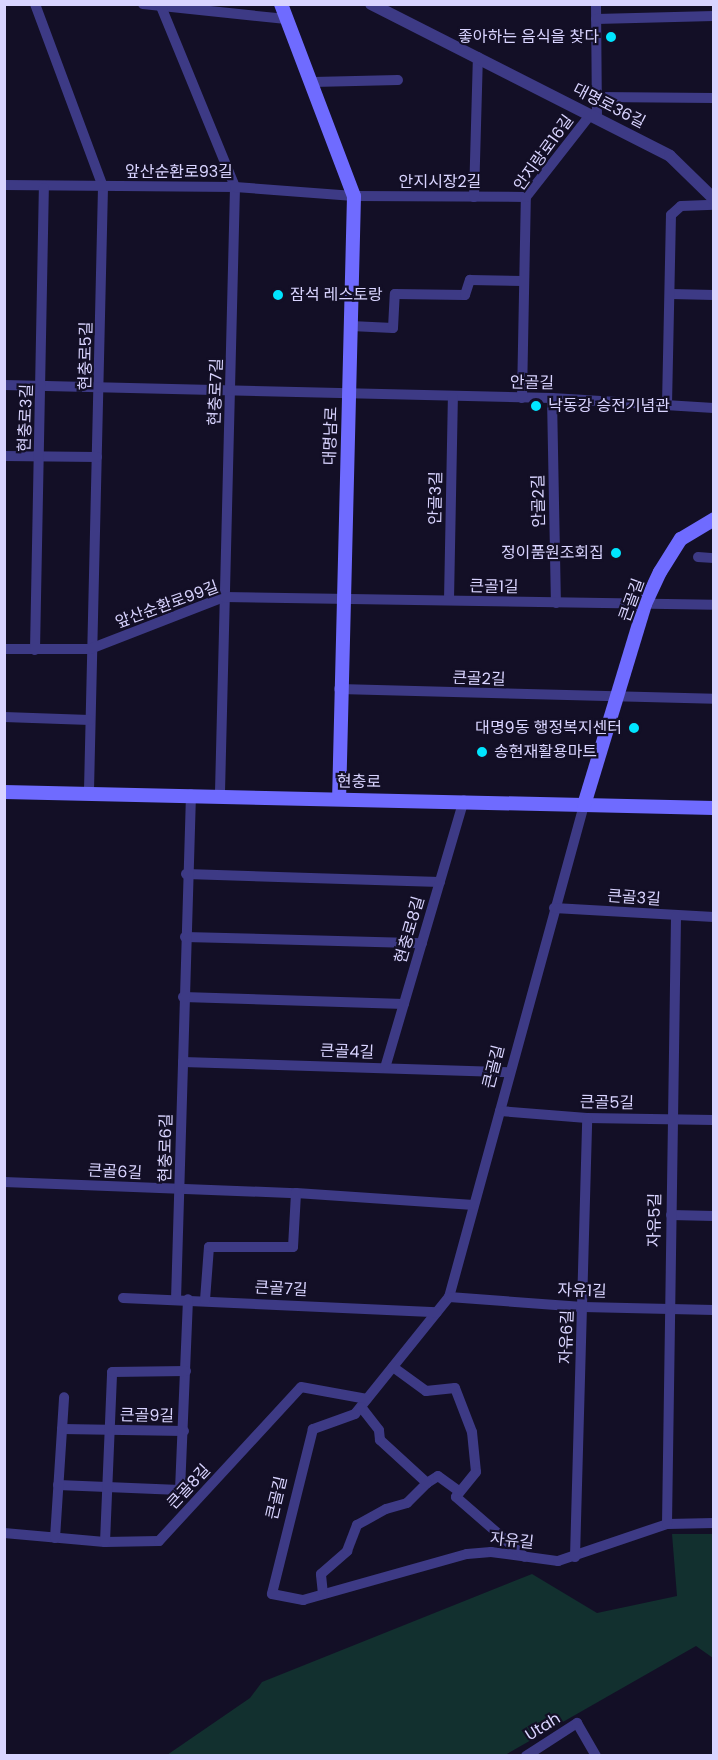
<!DOCTYPE html>
<html>
<head>
<meta charset="utf-8">
<style>
  body { margin:0 }
  #map { position:relative; width:718px; height:1760px; overflow:hidden; background:#130f26; font-family:Poppins,"Noto Sans KR",sans-serif }
  div>[style] { position:absolute }
  .green>* { inset:0; background:#12302f }
  .minor>* { height:10px; margin:-5px; padding:0 5px; transform-origin:5px; border-radius:5px; background:#3d3a85 }
  .tertiary>* { height:12px; margin:-6px; padding:0 6px; transform-origin:6px; border-radius:6px; background:#3d3a85 }
  .secondary>* { height:14px; margin:-7px; padding:0 7px; transform-origin:7px; border-radius:7px; background:#6f6bff }
  .dots>* { width:16px; height:16px; translate:-50% -50%; box-sizing:border-box; border:3px solid #130f26; border-radius:50% }
  span { translate:-50% -50%; white-space:nowrap; text-align:center; line-height:1.15; -webkit-text-stroke:4.5px #130f26; paint-order:stroke }
  .poi-label { font-size:16px; color:#d9d4ff }
  .right { translate:-100% -50%; text-align:right }
  .left { translate:0 -50%; text-align:left }
  .street-label { font-size:16px; color:#d9d4ff }
  .frame { position:absolute; inset:0; border:6px solid #d9d4ff; pointer-events:none }
</style>
</head>
<body>
<div id="map">
  <div class="green">
    <i style="clip-path:polygon(672px 1534px,713px 1534px,713px 1658px,696px 1646px,505px 1755px,167px 1755px,250px 1698px,262px 1682px,532px 1574px,597px 1613px,677px 1596px)"></i>
  </div>
  <div class="minor">
    <i style="left:35px;top:4px;width:195px;rotate:69.6deg"></i>
    <i style="left:103px;top:187px;width:605px;rotate:91.33deg"></i>
    <i style="left:143px;top:4px;width:144px;rotate:6deg"></i>
    <i style="left:160px;top:4px;width:198px;rotate:67.7deg"></i>
    <i style="left:235px;top:187px;width:607px;rotate:91.42deg"></i>
    <i style="left:596px;top:4px;width:114px;rotate:89.5deg"></i>
    <i style="left:596px;top:19px;width:118px;rotate:-1.5deg"></i>
    <i style="left:313px;top:82px;width:85px;rotate:-1.3deg"></i>
    <i style="left:597px;top:97px;width:117px;rotate:0.5deg"></i>
    <i style="left:4px;top:185px;width:231px;rotate:0.5deg"></i>
    <i style="left:235px;top:187px;width:119px;rotate:4.3deg"></i>
    <i style="left:354px;top:196px;width:172px;rotate:0.3deg"></i>
    <i style="left:474px;top:197px;width:140px;rotate:-88.4deg"></i>
    <i style="left:671px;top:294px;width:43px;rotate:1.3deg"></i>
    <i style="left:351px;top:326px;width:42px;rotate:2.7deg"></i>
    <i style="left:393px;top:328px;width:34px;rotate:-87deg"></i>
    <i style="left:395px;top:294px;width:70px;rotate:0.8deg"></i>
    <i style="left:465px;top:295px;width:16px;rotate:-72deg"></i>
    <i style="left:470px;top:280px;width:53px;rotate:1.1deg"></i>
    <i style="left:4px;top:385px;width:548px;rotate:1.36deg"></i>
    <i style="left:552px;top:398px;width:162px;rotate:3.5deg"></i>
    <i style="left:522px;top:398px;width:201px;rotate:-88.9deg"></i>
    <i style="left:526px;top:197px;width:104px;rotate:-52deg"></i>
    <i style="left:552px;top:398px;width:205px;rotate:88.9deg"></i>
    <i style="left:667px;top:405px;width:190px;rotate:-88.8deg"></i>
    <i style="left:671px;top:215px;width:13px;rotate:-42deg"></i>
    <i style="left:681px;top:206px;width:33px;rotate:-2deg"></i>
    <i style="left:4px;top:456px;width:93px;rotate:0.6deg"></i>
    <i style="left:698px;top:557px;width:16px;rotate:4deg"></i>
    <i style="left:449px;top:600px;width:203px;rotate:-88.9deg"></i>
    <i style="left:4px;top:649px;width:86px"></i>
    <i style="left:90px;top:649px;width:144px;rotate:-21.2deg"></i>
    <i style="left:224px;top:597px;width:490px;rotate:0.9deg"></i>
    <i style="left:35px;top:650px;width:462px;rotate:-88.9deg"></i>
    <i style="left:339px;top:689px;width:375px;rotate:1.5deg"></i>
    <i style="left:4px;top:717px;width:86px;rotate:2deg"></i>
    <i style="left:584px;top:805px;width:510px;rotate:105.34deg"></i>
    <i style="left:449px;top:1297px;width:150px;rotate:128.8deg"></i>
    <i style="left:355px;top:1414px;width:45px;rotate:160.3deg"></i>
    <i style="left:313px;top:1429px;width:170px;rotate:104deg"></i>
    <i style="left:272px;top:1594px;width:32px;rotate:11deg"></i>
    <i style="left:303px;top:1600px;width:170px;rotate:-15.7deg"></i>
    <i style="left:467px;top:1554px;width:24px;rotate:-5deg"></i>
    <i style="left:491px;top:1552px;width:68px;rotate:7.7deg"></i>
    <i style="left:558px;top:1561px;width:115px;rotate:-18.7deg"></i>
    <i style="left:667px;top:1524px;width:47px;rotate:-1.2deg"></i>
    <i style="left:186px;top:874px;width:254px;rotate:1.8deg"></i>
    <i style="left:554px;top:908px;width:160px;rotate:3.2deg"></i>
    <i style="left:185px;top:937px;width:237px;rotate:1.5deg"></i>
    <i style="left:183px;top:997px;width:221px;rotate:1.8deg"></i>
    <i style="left:183px;top:1062px;width:326px;rotate:1.8deg"></i>
    <i style="left:385px;top:1068px;width:279px;rotate:-73.6deg"></i>
    <i style="left:500px;top:1111px;width:87px;rotate:4.6deg"></i>
    <i style="left:587px;top:1118px;width:127px;rotate:0.9deg"></i>
    <i style="left:4px;top:1182px;width:292px;rotate:2.2deg"></i>
    <i style="left:296px;top:1193px;width:178px;rotate:3.9deg"></i>
    <i style="left:671px;top:1215px;width:43px;rotate:1.3deg"></i>
    <i style="left:449px;top:1297px;width:134px;rotate:4.3deg"></i>
    <i style="left:583px;top:1307px;width:131px;rotate:1.3deg"></i>
    <i style="left:123px;top:1298px;width:314px;rotate:2.6deg"></i>
    <i style="left:176px;top:1300px;width:506px;rotate:-88.3deg"></i>
    <i style="left:205px;top:1300px;width:53px;rotate:-85.7deg"></i>
    <i style="left:209px;top:1247px;width:84px"></i>
    <i style="left:293px;top:1247px;width:54px;rotate:-86.8deg"></i>
    <i style="left:393px;top:1367px;width:41px;rotate:36deg"></i>
    <i style="left:426px;top:1391px;width:29px;rotate:-6deg"></i>
    <i style="left:455px;top:1388px;width:47px;rotate:68.9deg"></i>
    <i style="left:472px;top:1432px;width:40px;rotate:84.3deg"></i>
    <i style="left:476px;top:1472px;width:32px;rotate:129deg"></i>
    <i style="left:456px;top:1497px;width:91px;rotate:41deg"></i>
    <i style="left:62px;top:1429px;width:122px;rotate:0.9deg"></i>
    <i style="left:427px;top:1483px;width:13px;rotate:-32deg"></i>
    <i style="left:438px;top:1476px;width:27px;rotate:36deg"></i>
    <i style="left:58px;top:1485px;width:122px;rotate:2.3deg"></i>
    <i style="left:180px;top:1490px;width:191px;rotate:-87.6deg"></i>
    <i style="left:667px;top:1524px;width:608px;rotate:-89.15deg"></i>
    <i style="left:4px;top:1533px;width:101px;rotate:5.1deg"></i>
    <i style="left:105px;top:1542px;width:54px;rotate:-1.1deg"></i>
    <i style="left:159px;top:1541px;width:209px;rotate:-47.3deg"></i>
    <i style="left:301px;top:1387px;width:67px;rotate:10.3deg"></i>
    <i style="left:55px;top:1538px;width:141px;rotate:-86.3deg"></i>
    <i style="left:105px;top:1542px;width:170px;rotate:-87.6deg"></i>
    <i style="left:112px;top:1372px;width:74px;rotate:-0.8deg"></i>
    <i style="left:575px;top:1557px;width:439px;rotate:-88.4deg"></i>
    <i style="left:323px;top:1594px;width:20px;rotate:-96deg"></i>
    <i style="left:321px;top:1574px;width:35px;rotate:-41deg"></i>
    <i style="left:347px;top:1551px;width:28px;rotate:-69deg"></i>
    <i style="left:357px;top:1525px;width:33px;rotate:-29deg"></i>
    <i style="left:386px;top:1509px;width:22px;rotate:-16deg"></i>
    <i style="left:407px;top:1503px;width:28px;rotate:-45deg"></i>
    <i style="left:427px;top:1483px;width:64px;rotate:-137.5deg"></i>
    <i style="left:380px;top:1440px;width:10px;rotate:-96deg"></i>
    <i style="left:379px;top:1430px;width:29px;rotate:-128deg"></i>
    <i style="left:526px;top:1756px;width:61px;rotate:-32.9deg"></i>
    <i style="left:577px;top:1723px;width:38px;rotate:60deg"></i>
  </div>
  <div class="tertiary">
    <i style="left:371px;top:4px;width:335px;rotate:26.9deg"></i>
    <i style="left:670px;top:156px;width:62px;rotate:44.3deg"></i>
  </div>
  <div class="secondary">
    <i style="left:281px;top:4px;width:205px;rotate:69.2deg"></i>
    <i style="left:354px;top:196px;width:603px;rotate:91.42deg"></i>
    <i style="left:4px;top:792px;width:710px;rotate:1.29deg"></i>
    <i style="left:584px;top:805px;width:210px;rotate:-73.1deg"></i>
    <i style="left:645px;top:604px;width:35px;rotate:-65deg"></i>
    <i style="left:660px;top:572px;width:39px;rotate:-58deg"></i>
    <i style="left:681px;top:539px;width:39px;rotate:-31deg"></i>
  </div>
  <div class="dots">
    <i style="left:611px;top:37px;background:#00e5ff"></i>
    <i style="left:278px;top:295px;background:#00e5ff"></i>
    <i style="left:536px;top:406px;background:#00e5ff"></i>
    <i style="left:616px;top:553px;background:#00e5ff"></i>
    <i style="left:634px;top:728px;background:#00e5ff"></i>
    <i style="left:482px;top:752px;background:#00e5ff"></i>
  </div>
  <div class="poi-label">
    <span class="right" style="left:599px;top:37px">좋아하는 음식을 찾다</span>
    <span class="left" style="left:290px;top:295px">잠석 레스토랑</span>
    <span class="left" style="left:548px;top:406px">낙동강 승전기념관</span>
    <span class="right" style="left:604px;top:553px">정이품원조회집</span>
    <span class="right" style="left:622px;top:728px">대명9동 행정복지센터</span>
    <span class="left" style="left:494px;top:752px">송현재활용마트</span>
  </div>
  <div class="street-label">
    <span style="left:609px;top:106px;rotate:27deg">대명로36길</span>
    <span style="left:544px;top:153px;rotate:-54deg">안지랑로16길</span>
    <span style="left:179px;top:172px">앞산순환로93길</span>
    <span style="left:440px;top:182px">안지시장2길</span>
    <span style="left:86px;top:356px;rotate:-89deg">현충로5길</span>
    <span style="left:532px;top:383px;rotate:1deg">안골길</span>
    <span style="left:216px;top:392px;rotate:-88deg">현충로7길</span>
    <span style="left:26px;top:418px;rotate:-88deg">현충로3길</span>
    <span style="left:331px;top:436px;rotate:-88deg">대명남로</span>
    <span style="left:436px;top:498px;rotate:-89deg">안골3길</span>
    <span style="left:539px;top:501px;rotate:-91deg">안골2길</span>
    <span style="left:494px;top:587px;rotate:1deg">큰골1길</span>
    <span style="left:632px;top:600px;rotate:-70deg">큰골길</span>
    <span style="left:167px;top:605px;rotate:-20deg">앞산순환로99길</span>
    <span style="left:479px;top:679px;rotate:2deg">큰골2길</span>
    <span style="left:359px;top:782px;rotate:1deg">현충로</span>
    <span style="left:634px;top:898px;rotate:4deg">큰골3길</span>
    <span style="left:410px;top:930px;rotate:-74deg">현충로8길</span>
    <span style="left:347px;top:1052px;rotate:2deg">큰골4길</span>
    <span style="left:494px;top:1067px;rotate:-76deg">큰골길</span>
    <span style="left:607px;top:1103px;rotate:1deg">큰골5길</span>
    <span style="left:166px;top:1148px;rotate:-89deg">현충로6길</span>
    <span style="left:115px;top:1172px;rotate:3deg">큰골6길</span>
    <span style="left:655px;top:1220px;rotate:-89deg">자유5길</span>
    <span style="left:281px;top:1289px;rotate:3deg">큰골7길</span>
    <span style="left:582px;top:1291px;rotate:2deg">자유1길</span>
    <span style="left:567px;top:1337px;rotate:-88deg">자유6길</span>
    <span style="left:147px;top:1416px;rotate:1deg">큰골9길</span>
    <span style="left:189px;top:1487px;rotate:-47deg">큰골8길</span>
    <span style="left:277px;top:1498px;rotate:-77deg">큰골길</span>
    <span style="left:512px;top:1541px;rotate:6deg">자유길</span>
    <span style="left:543px;top:1727px;rotate:-32deg">Utah</span>
  </div>
  <div class="frame"></div>
</div>
</body>
</html>
